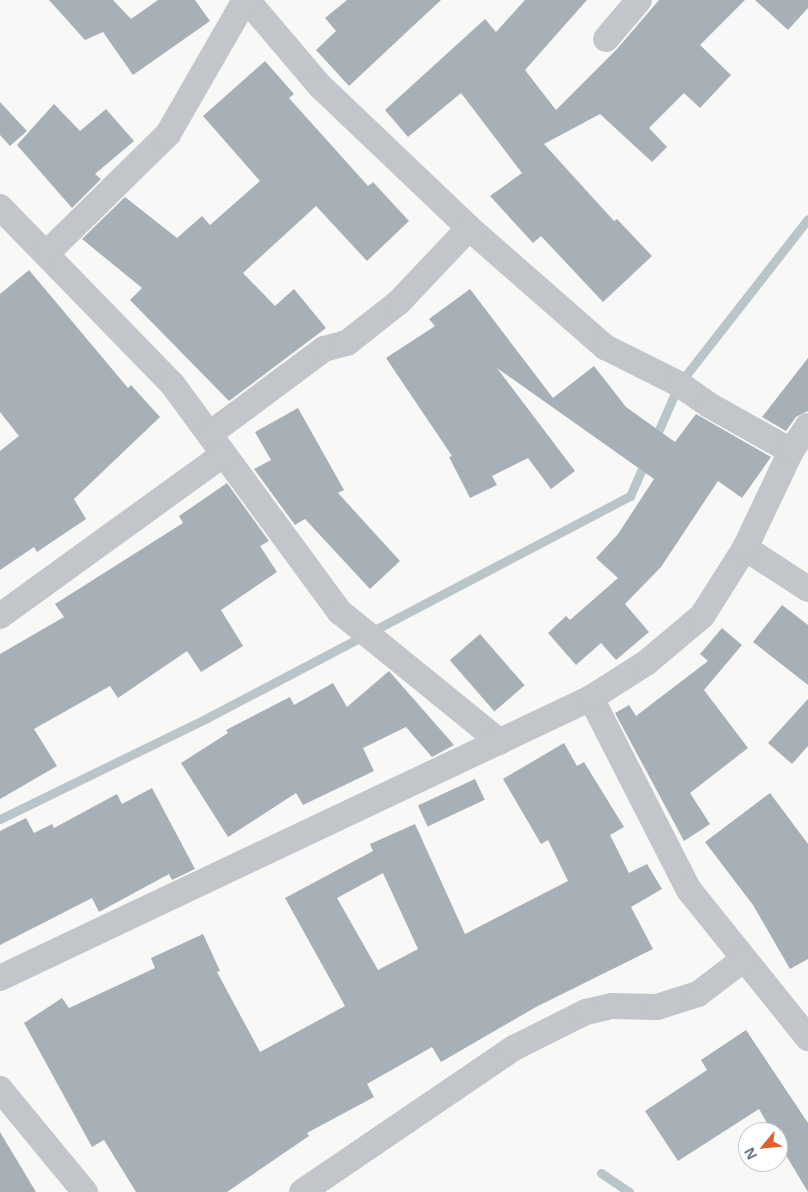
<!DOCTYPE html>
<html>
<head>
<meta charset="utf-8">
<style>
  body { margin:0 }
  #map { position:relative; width:808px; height:1192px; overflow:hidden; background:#f8f8f6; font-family:"Open Sans",sans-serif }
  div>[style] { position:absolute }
  .stream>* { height:9px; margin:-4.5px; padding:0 4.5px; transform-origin:4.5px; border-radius:4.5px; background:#bac5ca }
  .building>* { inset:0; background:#a8b0b7; transform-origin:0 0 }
  .street>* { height:26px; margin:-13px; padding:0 13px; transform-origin:13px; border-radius:13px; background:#c2c5c9 }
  span { translate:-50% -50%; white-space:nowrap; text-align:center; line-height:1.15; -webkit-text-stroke:5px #fff; paint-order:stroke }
  .north { position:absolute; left:738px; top:1122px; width:50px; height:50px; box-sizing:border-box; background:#fff; border:1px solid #c3c9cf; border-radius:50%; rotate:242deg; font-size:14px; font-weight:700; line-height:20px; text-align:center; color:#687786 }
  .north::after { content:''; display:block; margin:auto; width:18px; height:22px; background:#e15f2d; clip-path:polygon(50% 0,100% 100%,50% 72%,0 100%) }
</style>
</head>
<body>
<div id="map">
  <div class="stream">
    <i style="left:654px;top:441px;width:62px;rotate:-66.3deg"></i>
    <i style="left:679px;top:384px;width:209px;rotate:-52deg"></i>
    <i style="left:0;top:819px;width:230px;rotate:-26deg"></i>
    <i style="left:207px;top:718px;width:478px;rotate:-27.7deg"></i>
    <i style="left:630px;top:496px;width:39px;rotate:-66deg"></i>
    <i style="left:601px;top:1173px;width:34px;rotate:34deg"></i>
  </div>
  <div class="building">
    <i style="clip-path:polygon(49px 0,113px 0,131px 19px,158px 0,195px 0,210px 21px,133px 75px,103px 32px,85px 40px)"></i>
    <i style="clip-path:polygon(347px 0,441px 0,349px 86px,316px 50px,336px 31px,325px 18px)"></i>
    <i style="clip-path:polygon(525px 0,587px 0,525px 70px,556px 110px,617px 49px,659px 0,745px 0,700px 45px,731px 75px,700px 108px,684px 93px,649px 128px,667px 147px,652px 162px,600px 114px,544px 144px,614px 221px,617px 219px,652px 256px,603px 302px,541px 236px,533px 243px,490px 196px,522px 173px,461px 93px,408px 137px,385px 110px,485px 19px,496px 32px)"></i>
    <i style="clip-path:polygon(755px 0,808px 0,808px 8px,788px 30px)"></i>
    <i style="clip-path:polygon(265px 61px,294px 94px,289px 98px,368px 186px,373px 182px,409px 221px,367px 261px,316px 206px,243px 273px,275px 306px,294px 289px,326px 328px,229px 401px,130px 300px,142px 288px,82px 239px,125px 197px,177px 238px,202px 216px,210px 225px,260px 181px,203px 116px)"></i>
    <i style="clip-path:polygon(0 102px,27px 131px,10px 146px,0 135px)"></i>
    <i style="clip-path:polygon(54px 104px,80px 131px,106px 109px,134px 141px,95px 174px,101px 179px,72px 208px,17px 145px)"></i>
    <i style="clip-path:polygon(29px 270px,128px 388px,131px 385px,160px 417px,74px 499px,86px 519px,37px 552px,34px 547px,0 570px,0 451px,19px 436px,0 412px,0 294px)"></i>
    <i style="clip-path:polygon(470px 289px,553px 398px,594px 366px,626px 407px,675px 442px,696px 414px,771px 457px,742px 498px,718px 481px,661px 567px,625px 604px,649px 632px,616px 660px,601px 643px,576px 665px,548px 633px,566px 616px,570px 620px,618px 578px,596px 558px,618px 534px,654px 479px,497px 368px,575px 471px,551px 489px,528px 458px,492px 476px,497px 485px,470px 498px,449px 457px,452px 456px,386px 358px,435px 326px,429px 319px)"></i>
    <i style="clip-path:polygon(808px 358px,808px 411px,796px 417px,786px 431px,762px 417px)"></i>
    <i style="clip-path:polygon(298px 408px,344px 490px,338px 493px,400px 561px,370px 589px,305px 519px,295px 525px,254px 469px,271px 460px,255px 432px)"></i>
    <i style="clip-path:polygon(227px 483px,269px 541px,260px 546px,277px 572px,221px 610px,243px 646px,201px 672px,187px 651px,118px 698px,110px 686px,34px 729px,57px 766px,0 799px,0 654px,64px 617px,55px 604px,183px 523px,179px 516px)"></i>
    <i style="clip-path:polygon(782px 605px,808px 625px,808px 685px,753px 642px)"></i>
    <i style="clip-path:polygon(722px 628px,742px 645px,704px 690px,748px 748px,690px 793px,710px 824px,684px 841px,615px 713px,629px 705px,636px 716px,708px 661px,700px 654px)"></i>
    <i style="left:480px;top:634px;width:68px;height:40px;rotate:49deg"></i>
    <i style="clip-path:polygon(389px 671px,454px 745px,432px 757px,406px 727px,363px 748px,374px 771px,303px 805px,296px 793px,228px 837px,181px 763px,228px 733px,226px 730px,290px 697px,294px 705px,333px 683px,347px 707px)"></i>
    <i style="clip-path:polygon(808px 699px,808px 746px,792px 764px,768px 743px)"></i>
    <i style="clip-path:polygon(evenodd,564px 743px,577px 766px,584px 762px,624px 827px,610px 835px,629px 873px,647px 864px,662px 889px,631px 907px,653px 949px,536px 1007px,441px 1062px,432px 1047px,367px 1084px,374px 1097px,307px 1133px,309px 1136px,227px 1192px,136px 1192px,104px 1140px,92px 1147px,24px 1023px,62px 998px,69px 1008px,155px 968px,151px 958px,203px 934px,220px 971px,217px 972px,260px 1052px,345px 1006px,285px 898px,373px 851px,370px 844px,415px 824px,465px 934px,568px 881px,548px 840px,541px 844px,503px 779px,564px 743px,383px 873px,418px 949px,378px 970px,337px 898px,383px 873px)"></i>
    <i style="left:475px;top:779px;width:23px;height:63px;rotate:65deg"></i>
    <i style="clip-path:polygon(152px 788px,195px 869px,172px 880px,169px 874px,99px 912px,92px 898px,0 945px,0 831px,26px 818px,34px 833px,52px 824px,54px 828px,117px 794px,122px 804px)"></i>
    <i style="clip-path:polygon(770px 793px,808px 844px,808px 959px,790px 969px,753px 905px,705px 842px)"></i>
    <i style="clip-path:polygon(746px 1030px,808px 1123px,808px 1192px,778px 1142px,778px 1132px,772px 1132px,759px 1109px,678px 1161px,645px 1111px,707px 1070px,701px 1060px)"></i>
    <i style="clip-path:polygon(0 1132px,36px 1192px,0 1192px)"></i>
  </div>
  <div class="street">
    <i style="left:247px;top:0;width:111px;rotate:49.7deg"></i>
    <i style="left:319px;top:85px;width:207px;rotate:43.6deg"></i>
    <i style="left:469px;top:228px;width:181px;rotate:41.2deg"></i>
    <i style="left:605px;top:347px;width:83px;rotate:26.6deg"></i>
    <i style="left:679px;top:384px;width:37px;rotate:35deg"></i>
    <i style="left:709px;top:405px;width:94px;rotate:29.3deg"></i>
    <i style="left:606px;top:39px;width:51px;rotate:-49.8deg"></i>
    <i style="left:0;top:207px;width:248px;rotate:45.8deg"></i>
    <i style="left:173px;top:385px;width:282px;rotate:53.7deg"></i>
    <i style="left:340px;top:612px;width:206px;rotate:39.1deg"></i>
    <i style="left:47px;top:253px;width:170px;rotate:-44.5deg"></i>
    <i style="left:168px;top:134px;width:155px;rotate:-60.1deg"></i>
    <i style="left:211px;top:433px;width:141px;rotate:-36.6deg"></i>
    <i style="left:324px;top:349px;width:24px;rotate:-15deg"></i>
    <i style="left:347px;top:343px;width:66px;rotate:-38.3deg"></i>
    <i style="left:399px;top:302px;width:102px;rotate:-46.6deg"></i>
    <i style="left:745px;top:548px;width:75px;rotate:33.1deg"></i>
    <i style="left:0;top:616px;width:276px;rotate:-35.9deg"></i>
    <i style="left:591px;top:698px;width:216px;rotate:63deg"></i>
    <i style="left:689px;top:890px;width:190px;rotate:51.2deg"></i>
    <i style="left:0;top:978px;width:654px;rotate:-25.35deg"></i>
    <i style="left:591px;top:698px;width:65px;rotate:-32.5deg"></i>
    <i style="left:646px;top:663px;width:73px;rotate:-40deg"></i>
    <i style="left:702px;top:616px;width:80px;rotate:-57.7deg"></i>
    <i style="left:745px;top:548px;width:107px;rotate:-64.6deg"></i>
    <i style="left:791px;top:451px;width:30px;rotate:-56deg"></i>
    <i style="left:0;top:1089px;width:134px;rotate:50.5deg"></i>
    <i style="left:302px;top:1192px;width:256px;rotate:-34.2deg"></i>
    <i style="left:514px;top:1048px;width:80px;rotate:-26.6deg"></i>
    <i style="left:586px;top:1012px;width:27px;rotate:-13deg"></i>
    <i style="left:612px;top:1006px;width:45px;rotate:1.3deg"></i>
    <i style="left:657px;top:1007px;width:43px;rotate:-17.6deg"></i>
    <i style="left:698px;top:994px;width:56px;rotate:-37.1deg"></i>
  </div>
  <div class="north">N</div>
</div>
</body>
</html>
